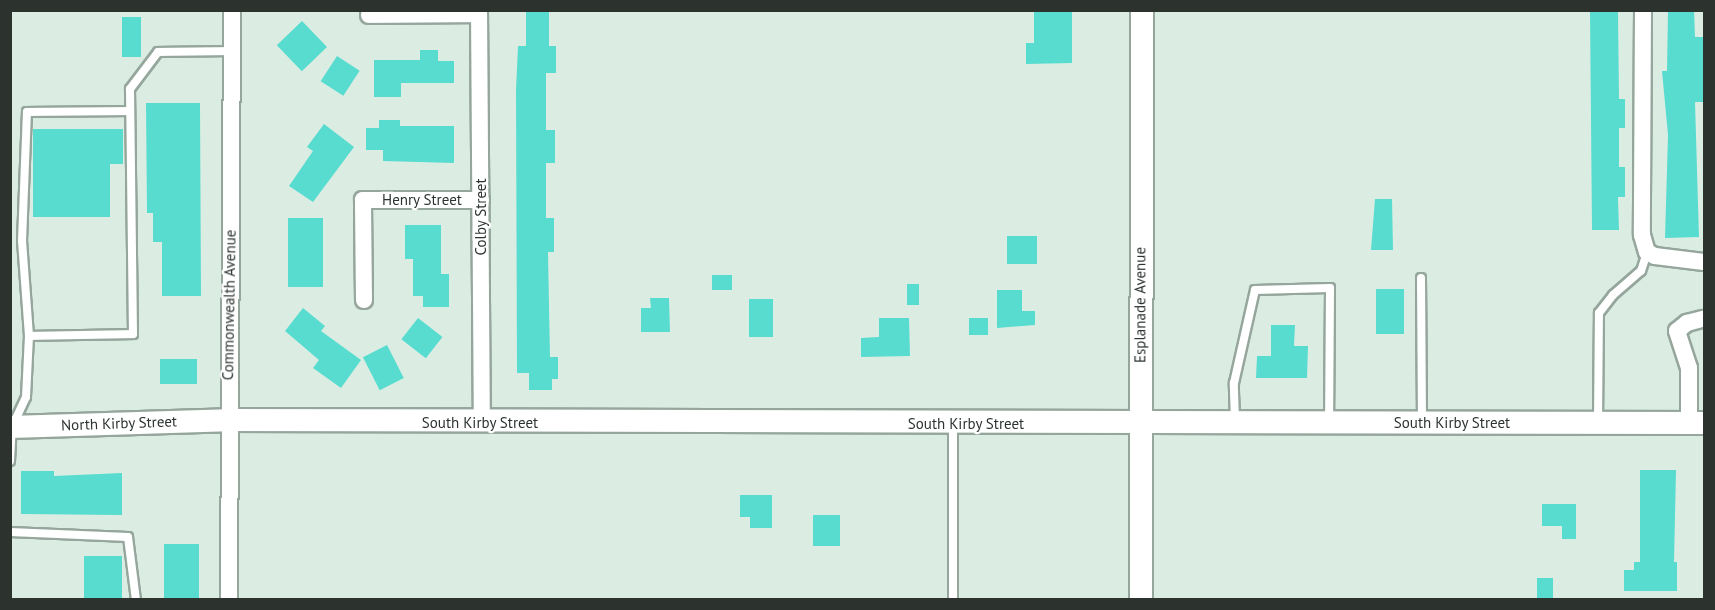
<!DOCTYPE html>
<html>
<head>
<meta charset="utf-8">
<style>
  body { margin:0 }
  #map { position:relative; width:1715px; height:610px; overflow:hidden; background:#dbede3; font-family:"PT Sans",sans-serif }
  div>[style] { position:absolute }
  .building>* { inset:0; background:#57dccf; transform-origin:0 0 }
  .roads { filter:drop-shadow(2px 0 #95a69d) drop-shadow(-2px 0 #95a69d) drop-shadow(0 2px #95a69d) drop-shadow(0 -2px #95a69d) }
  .lane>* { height:8px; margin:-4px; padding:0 4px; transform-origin:4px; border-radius:4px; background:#fff }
  .street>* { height:16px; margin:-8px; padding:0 8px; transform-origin:8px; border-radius:8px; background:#fff }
  .secondary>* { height:22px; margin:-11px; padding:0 11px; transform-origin:11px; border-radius:11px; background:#fff }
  span { translate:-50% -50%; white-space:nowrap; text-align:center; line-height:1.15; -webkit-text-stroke:4.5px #fff; paint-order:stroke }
  .street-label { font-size:15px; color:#2c332f }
  .frame { position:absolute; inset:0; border:12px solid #2c332f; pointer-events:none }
</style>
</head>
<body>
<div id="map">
  <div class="building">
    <i style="clip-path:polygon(526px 10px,549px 10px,549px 46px,556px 46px,556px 73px,546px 73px,546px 130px,555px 130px,555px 163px,546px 163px,546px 218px,554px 218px,554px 252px,548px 252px,550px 357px,558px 357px,558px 379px,552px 379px,552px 390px,529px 390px,529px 373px,517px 373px,516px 90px,518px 46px,526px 46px)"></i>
    <i style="clip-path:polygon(1034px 10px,1072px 10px,1072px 63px,1026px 64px,1026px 43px,1034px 43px)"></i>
    <i style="clip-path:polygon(1590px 10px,1618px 10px,1619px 99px,1625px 99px,1625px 128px,1619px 128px,1619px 167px,1625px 167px,1625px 197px,1618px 197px,1619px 230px,1592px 230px)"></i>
    <i style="clip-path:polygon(1668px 10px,1694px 10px,1695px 37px,1704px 37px,1704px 102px,1695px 102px,1699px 237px,1665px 238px,1668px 135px,1662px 71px,1667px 71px)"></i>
    <i style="left:122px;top:17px;width:19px;height:40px"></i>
    <i style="left:302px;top:21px;width:36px;height:35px;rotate:46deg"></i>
    <i style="clip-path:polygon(420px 50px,438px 50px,438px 61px,454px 61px,454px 83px,401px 83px,401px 97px,374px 97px,374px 60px,420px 60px)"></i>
    <i style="left:337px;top:56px;width:27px;height:30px;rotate:33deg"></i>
    <i style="clip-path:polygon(146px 103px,200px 103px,201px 296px,162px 296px,162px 242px,153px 242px,153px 213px,147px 213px)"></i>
    <i style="clip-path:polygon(379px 120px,400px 120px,400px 126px,454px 126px,454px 163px,383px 161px,383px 150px,366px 150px,366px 128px,379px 128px)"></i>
    <i style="clip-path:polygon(324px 124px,354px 147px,313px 202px,289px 186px,313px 151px,307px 147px)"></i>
    <i style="clip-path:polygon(33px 129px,123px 129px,123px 164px,110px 164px,110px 217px,33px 217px)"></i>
    <i style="clip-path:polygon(1375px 199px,1392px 199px,1393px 250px,1371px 250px)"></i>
    <i style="left:288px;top:218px;width:35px;height:69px"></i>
    <i style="clip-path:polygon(405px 225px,441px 225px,441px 274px,449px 274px,449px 307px,423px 307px,423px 296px,413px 296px,413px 259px,405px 259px)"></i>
    <i style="left:1007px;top:236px;width:30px;height:28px"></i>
    <i style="left:712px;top:275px;width:20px;height:15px"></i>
    <i style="left:907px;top:284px;width:12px;height:21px"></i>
    <i style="left:1376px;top:289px;width:28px;height:45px"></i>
    <i style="clip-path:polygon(997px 290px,1022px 290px,1022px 311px,1035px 311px,1035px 325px,997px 328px)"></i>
    <i style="clip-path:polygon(650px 298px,669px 298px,670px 332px,641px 332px,641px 308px,651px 308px)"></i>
    <i style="left:749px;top:299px;width:24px;height:38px"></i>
    <i style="clip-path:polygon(303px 308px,325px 326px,321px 331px,361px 360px,341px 388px,313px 368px,319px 360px,285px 331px)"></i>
    <i style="left:418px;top:318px;width:31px;height:27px;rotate:38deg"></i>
    <i style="clip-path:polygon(879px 318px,909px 318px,910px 356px,861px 357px,861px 338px,879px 337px)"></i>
    <i style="left:969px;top:318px;width:19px;height:17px"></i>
    <i style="clip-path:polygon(1271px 325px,1295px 325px,1294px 346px,1308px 346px,1307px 378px,1256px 378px,1257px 356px,1271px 356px)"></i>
    <i style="left:387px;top:345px;width:37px;height:27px;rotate:63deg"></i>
    <i style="left:160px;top:359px;width:37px;height:25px"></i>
    <i style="clip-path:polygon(1640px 470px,1676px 470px,1674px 562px,1677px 562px,1677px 591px,1624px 591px,1624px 570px,1634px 570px,1634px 562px,1640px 562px)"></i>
    <i style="clip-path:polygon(21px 471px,54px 471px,54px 476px,122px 473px,122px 515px,21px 514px)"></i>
    <i style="clip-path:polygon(740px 495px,772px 495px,772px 528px,750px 528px,750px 517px,740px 517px)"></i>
    <i style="clip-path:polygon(1542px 504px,1576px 504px,1576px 539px,1562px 539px,1562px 526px,1542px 526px)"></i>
    <i style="left:813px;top:515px;width:27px;height:31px"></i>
    <i style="left:164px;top:544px;width:35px;height:56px"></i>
    <i style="left:84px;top:556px;width:38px;height:44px"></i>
    <i style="left:1537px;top:578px;width:16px;height:22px"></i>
  </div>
  <div class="roads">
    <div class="lane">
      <i style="left:1421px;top:278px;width:144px;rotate:89.6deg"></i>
      <i style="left:29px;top:336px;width:95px;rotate:-94.2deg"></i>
      <i style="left:22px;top:241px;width:129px;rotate:-87.8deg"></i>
      <i style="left:27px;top:112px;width:103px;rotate:-0.6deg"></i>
      <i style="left:1235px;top:420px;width:37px;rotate:-92deg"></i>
      <i style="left:1234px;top:383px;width:95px;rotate:-77.3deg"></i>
      <i style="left:1255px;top:290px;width:75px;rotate:-1.5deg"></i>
      <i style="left:1330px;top:288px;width:134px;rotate:90.4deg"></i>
      <i style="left:1598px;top:422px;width:109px;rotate:-89.5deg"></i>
      <i style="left:1599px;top:313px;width:23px;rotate:-52deg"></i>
      <i style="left:1613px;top:295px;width:37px;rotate:-41deg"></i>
      <i style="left:1641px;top:271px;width:20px;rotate:-72deg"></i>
      <i style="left:953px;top:424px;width:176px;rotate:90deg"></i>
      <i style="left:10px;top:461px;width:34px;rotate:-87deg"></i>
      <i style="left:12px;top:427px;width:33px;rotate:-65deg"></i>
      <i style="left:26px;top:397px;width:61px;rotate:-87.2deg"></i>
      <i style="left:29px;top:336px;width:104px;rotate:-1.1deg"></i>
      <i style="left:133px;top:334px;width:245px;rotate:-90.7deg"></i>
      <i style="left:130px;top:89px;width:46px;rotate:-52.9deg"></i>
      <i style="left:158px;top:52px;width:73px;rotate:-0.8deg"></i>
      <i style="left:10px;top:532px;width:118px;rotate:2.4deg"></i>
      <i style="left:128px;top:537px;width:64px;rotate:82.8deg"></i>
    </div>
    <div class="street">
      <i style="left:479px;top:10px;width:413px;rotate:89.6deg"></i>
      <i style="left:1643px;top:10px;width:225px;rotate:90.3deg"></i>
      <i style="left:1642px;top:235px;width:18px;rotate:74deg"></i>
      <i style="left:1647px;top:252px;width:9px;rotate:27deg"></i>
      <i style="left:1655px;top:256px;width:49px;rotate:7deg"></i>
      <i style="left:369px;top:15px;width:110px;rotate:-0.5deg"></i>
      <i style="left:364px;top:300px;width:100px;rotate:-90.6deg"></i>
      <i style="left:363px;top:200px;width:118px"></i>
      <i style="left:1689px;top:423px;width:55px;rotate:-90deg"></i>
      <i style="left:1689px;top:368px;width:39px;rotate:-108deg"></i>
      <i style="left:1677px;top:331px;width:13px;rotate:-39deg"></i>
      <i style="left:1687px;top:323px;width:16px;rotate:-15deg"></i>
      <i style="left:229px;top:600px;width:590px;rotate:-89.71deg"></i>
    </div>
    <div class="secondary">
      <i style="left:10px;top:427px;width:217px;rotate:-1.8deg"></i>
      <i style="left:227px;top:420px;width:1477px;rotate:0.12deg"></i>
      <i style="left:1141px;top:600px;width:590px;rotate:-89.9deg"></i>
    </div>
  </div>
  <div class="street-label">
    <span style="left:422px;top:200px">Henry Street</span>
    <span style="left:481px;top:217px;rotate:-90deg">Colby Street</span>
    <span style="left:229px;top:305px;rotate:-89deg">Commonwealth Avenue</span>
    <span style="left:1140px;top:305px;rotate:-90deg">Esplanade Avenue</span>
    <span style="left:119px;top:423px;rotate:-2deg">North Kirby Street</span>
    <span style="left:480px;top:423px">South Kirby Street</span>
    <span style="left:1452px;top:423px">South Kirby Street</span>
    <span style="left:966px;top:424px">South Kirby Street</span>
  </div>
  <div class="frame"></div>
</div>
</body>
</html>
